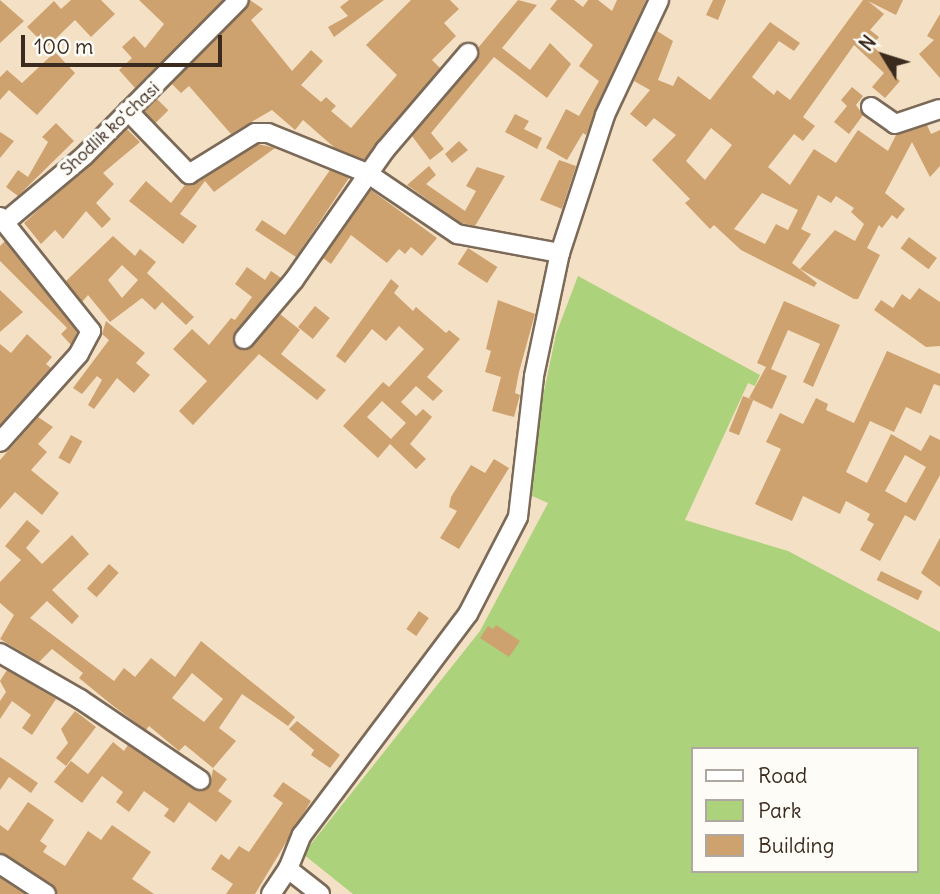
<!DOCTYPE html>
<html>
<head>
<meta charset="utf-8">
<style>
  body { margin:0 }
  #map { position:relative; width:940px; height:894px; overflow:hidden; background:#f4e0c5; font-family:Delius,sans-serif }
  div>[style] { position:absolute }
  .green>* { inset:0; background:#acd27b }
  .building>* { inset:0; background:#cea26f; transform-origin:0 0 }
  .roads { filter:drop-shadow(2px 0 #7c6a58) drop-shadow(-2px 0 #7c6a58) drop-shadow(0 2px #7c6a58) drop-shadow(0 -2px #7c6a58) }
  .minor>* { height:18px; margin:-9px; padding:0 9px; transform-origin:9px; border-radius:9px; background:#fff }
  span { translate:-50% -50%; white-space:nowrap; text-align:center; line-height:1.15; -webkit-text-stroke:7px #fdfcf7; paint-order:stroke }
  .street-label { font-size:18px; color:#3b2a1e }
  .legend { position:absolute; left:691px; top:747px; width:228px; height:126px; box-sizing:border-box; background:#fdfcf7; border:2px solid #afa8a0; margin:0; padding:9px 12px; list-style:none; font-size:21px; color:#3b2a1e }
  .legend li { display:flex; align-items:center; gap:14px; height:35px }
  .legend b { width:35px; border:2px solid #afa8a0 }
  .north { position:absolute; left:849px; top:21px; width:70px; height:70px; -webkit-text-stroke:5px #fdfcf7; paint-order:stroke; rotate:308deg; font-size:19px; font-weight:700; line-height:28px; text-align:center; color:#3b2a1e }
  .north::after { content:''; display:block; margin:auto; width:24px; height:32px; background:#3b2a1e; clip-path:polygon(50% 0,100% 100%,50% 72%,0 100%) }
  .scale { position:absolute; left:21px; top:35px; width:201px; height:32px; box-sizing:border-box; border:4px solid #3b2a1e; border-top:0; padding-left:9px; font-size:21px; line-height:24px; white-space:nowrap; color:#3b2a1e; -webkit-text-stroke:5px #fdfcf7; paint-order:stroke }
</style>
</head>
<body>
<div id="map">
  <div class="green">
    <i style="clip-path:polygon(evenodd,578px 276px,760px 375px,755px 386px,748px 383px,685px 520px,788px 551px,940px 632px,940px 894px,353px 894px,303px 854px,480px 631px,548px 503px,530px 495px,537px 425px,556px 334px,578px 276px,693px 749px,917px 749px,917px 871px,693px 871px,693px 749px)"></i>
  </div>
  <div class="building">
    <i style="clip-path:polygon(0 0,24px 21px,0 43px)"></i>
    <i style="clip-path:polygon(71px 0,101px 0,115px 14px,91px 37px,75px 20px,47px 47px,27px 27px,54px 1px,61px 9px)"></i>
    <i style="clip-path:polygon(139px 0,223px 0,135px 88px,119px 70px,132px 58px,122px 47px,134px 36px,145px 48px,164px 24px)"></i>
    <i style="clip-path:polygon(250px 0,263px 9px,251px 20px,292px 71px,311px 50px,323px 61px,301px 85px,321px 102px,326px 97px,336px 106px,331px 111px,351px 128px,397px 75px,366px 45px,411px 0,450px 0,459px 9px,444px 23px,456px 36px,432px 60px,440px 68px,364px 160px,335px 148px,303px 120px,295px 130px,272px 110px,231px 134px,189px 86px,181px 93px,172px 84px)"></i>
    <i style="clip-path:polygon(349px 0,384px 0,334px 37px,328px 27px,348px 16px,340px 7px)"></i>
    <i style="clip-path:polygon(518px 0,537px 5px,502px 48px,530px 70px,550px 43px,571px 64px,547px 98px,494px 57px,431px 133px,444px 149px,430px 160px,412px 136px,477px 60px,478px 48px)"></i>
    <i style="clip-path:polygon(557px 0,574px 0,583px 7px,588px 0,598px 0,612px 11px,617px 0,646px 0,586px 135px,583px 133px,567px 160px,546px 148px,566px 109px,579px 116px,599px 81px,579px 66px,593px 45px,550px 9px)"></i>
    <i style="clip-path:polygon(713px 0,726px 0,718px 20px,706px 15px)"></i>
    <i style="clip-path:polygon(evenodd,863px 0,903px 0,896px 15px,868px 1px,884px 14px,870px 30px,879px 37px,872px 46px,895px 65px,890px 72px,900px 81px,885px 98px,872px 87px,884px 73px,854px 45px,803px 117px,815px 126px,803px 141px,794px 134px,768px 167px,790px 185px,814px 149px,836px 163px,858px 130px,888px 151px,896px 135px,927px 125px,931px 134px,940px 130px,940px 166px,930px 177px,912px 142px,885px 193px,905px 209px,897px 219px,892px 215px,882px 228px,879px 225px,867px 248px,880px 255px,858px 299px,854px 299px,800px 269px,835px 230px,855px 241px,864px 224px,851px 212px,854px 208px,836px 196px,831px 203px,818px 195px,801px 229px,811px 234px,792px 263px,817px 283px,814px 287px,741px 250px,714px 225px,710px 229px,685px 203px,690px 199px,652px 160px,676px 135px,654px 118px,646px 127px,630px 114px,650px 90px,634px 81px,657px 31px,673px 41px,658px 80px,673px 86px,678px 76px,710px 100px,770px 22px,800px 43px,794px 51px,779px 41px,752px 77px,774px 95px,777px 90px,790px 100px,863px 0,711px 128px,732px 145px,705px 180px,686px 161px,711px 128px,863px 0,762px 193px,798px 210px,788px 230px,776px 224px,765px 244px,734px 229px,762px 193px)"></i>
    <i style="clip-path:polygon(940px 14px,940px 78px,919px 54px,934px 40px,927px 36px)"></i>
    <i style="clip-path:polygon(55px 52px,75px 73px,37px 115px,9px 90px,0 100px,0 77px,7px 70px,22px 83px)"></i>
    <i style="clip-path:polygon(852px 87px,863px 96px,856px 105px,863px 115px,849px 134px,834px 122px,847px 106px,841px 100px)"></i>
    <i style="left:157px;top:99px;width:16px;height:18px;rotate:45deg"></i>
    <i style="clip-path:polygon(515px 114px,529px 121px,524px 129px,542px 138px,537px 149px,505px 132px)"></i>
    <i style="clip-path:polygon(56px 123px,74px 141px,18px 196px,6px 187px,18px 170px,28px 177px,48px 142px,42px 137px)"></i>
    <i style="clip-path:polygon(127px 129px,140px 142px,103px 173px,114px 184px,96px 203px,111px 219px,102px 228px,86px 211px,63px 239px,55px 230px,41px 244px,24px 223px)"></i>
    <i style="clip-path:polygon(0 132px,14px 141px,0 158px)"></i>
    <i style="clip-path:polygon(459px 141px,468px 150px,452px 163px,445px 154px)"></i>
    <i style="clip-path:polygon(258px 144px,275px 148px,214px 192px,205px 181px,180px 214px,197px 226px,183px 244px,129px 201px,146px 181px,171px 203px,185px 185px,195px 184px)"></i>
    <i style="clip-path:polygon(559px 160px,576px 166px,562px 209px,540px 200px)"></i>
    <i style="clip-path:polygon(429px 166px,436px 175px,426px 184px,465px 211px,476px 191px,466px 186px,477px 167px,505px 176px,475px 226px,461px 223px,407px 185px)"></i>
    <i style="clip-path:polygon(330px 170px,349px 178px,296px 257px,255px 230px,262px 220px,285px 235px)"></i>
    <i style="clip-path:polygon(371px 190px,437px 238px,422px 256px,411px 247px,405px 254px,399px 249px,387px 263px,351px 235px,331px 264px,323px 258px)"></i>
    <i style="clip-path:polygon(evenodd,113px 236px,135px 256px,140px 249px,156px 262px,147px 273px,194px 317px,186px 325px,162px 302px,155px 310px,142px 298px,110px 322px,88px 295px,82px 302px,66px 281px,113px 236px,122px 265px,138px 280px,122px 298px,108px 280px,122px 265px)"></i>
    <i style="left:909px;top:237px;width:35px;height:14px;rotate:37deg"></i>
    <i style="clip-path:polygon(5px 241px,77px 332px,71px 345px,61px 334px,67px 328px,0 261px,0 246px)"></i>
    <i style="left:468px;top:248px;width:35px;height:19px;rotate:33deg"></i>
    <i style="clip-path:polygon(247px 267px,265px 280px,271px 271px,281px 278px,235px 332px,234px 343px,248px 349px,280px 314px,300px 330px,281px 354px,326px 390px,317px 400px,259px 354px,193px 425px,179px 411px,207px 381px,173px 349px,192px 329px,209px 345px,231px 318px,235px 320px,252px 297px,235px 284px)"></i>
    <i style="clip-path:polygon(evenodd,391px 279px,399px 286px,394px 293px,413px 311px,416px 307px,446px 333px,449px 330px,460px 339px,427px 377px,443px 391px,433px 401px,416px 386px,401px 402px,416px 416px,423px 409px,432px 417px,410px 444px,426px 459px,416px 469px,390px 444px,378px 458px,343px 426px,383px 382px,389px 387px,424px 349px,399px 326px,386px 341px,372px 329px,345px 363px,336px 356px,391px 279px,382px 401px,406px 423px,391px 439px,367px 417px,382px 401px)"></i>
    <i style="clip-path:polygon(919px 288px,940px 302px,940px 346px,926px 347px,874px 310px,881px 300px,893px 308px,902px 294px,910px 300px)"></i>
    <i style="clip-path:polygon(0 290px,23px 312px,0 332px)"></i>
    <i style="clip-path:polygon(498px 300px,535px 314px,519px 372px,515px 393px,520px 395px,514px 417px,492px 411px,501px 377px,485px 372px,491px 351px,486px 349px)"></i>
    <i style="clip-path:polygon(784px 301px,840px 325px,813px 387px,803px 382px,820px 344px,788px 330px,771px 369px,787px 376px,772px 409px,749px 398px,766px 367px,757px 363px)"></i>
    <i style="left:315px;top:306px;width:19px;height:27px;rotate:39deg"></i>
    <i style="clip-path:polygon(106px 321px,145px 353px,136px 363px,150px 375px,134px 393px,117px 378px,94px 409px,88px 405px,102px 380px,97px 376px,82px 394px,73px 388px,109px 340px,102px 334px)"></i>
    <i style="clip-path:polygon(27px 334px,52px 357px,46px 364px,51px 368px,0 425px,0 344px,11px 353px)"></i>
    <i style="clip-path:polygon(evenodd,887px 351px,940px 374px,940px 386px,934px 384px,921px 414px,906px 407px,894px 432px,870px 421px,846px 472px,867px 483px,891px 434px,921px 451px,930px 435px,940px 440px,940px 475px,915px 521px,905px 515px,880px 561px,860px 550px,874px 524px,867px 520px,870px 514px,846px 501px,840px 514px,803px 496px,792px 521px,755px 504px,781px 449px,766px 442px,780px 413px,803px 424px,816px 398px,828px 404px,826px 410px,854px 423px,887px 351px,905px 455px,926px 467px,906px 503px,885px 491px,905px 455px)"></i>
    <i style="left:743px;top:396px;width:11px;height:38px;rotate:22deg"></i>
    <i style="clip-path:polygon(38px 417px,53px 427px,38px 444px,47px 452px,31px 470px,59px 493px,42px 515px,15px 492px,0 509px,0 460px)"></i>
    <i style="left:71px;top:435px;width:13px;height:26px;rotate:29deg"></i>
    <i style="clip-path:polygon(494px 459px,509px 468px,459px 549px,440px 538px,457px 511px,449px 507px,451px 497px,471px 465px,485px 473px)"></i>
    <i style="clip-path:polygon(evenodd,27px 520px,40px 531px,26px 548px,42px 564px,72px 535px,89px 554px,52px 590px,79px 616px,72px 624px,47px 601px,30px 618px,114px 681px,124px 668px,135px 677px,151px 658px,175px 677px,201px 641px,295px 717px,288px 726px,242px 694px,219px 728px,236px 741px,213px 768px,185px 745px,179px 751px,149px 726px,146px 730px,112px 705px,79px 678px,83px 673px,52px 649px,39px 662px,0 639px,14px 615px,0 603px,0 582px,21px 560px,5px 546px,27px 520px,192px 673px,223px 699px,204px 722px,172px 698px,192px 673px)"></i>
    <i style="clip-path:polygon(940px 538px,940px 587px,921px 573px)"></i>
    <i style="left:109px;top:564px;width:13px;height:33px;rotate:42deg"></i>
    <i style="left:881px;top:571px;width:46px;height:10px;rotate:26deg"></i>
    <i style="left:419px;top:611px;width:12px;height:22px;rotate:35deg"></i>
    <i style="clip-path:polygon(496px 625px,520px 641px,509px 657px,480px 638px,488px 626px,493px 629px)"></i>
    <i style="clip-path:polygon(7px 670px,56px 699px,32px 735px,22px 728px,31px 715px,12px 701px,0 719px,0 701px,6px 692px,0 681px)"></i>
    <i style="clip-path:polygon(75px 711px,96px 727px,66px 766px,56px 758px,68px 743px,61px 729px)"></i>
    <i style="clip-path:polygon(297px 721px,340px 755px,330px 768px,311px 755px,314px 750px,289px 729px)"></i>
    <i style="clip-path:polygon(113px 742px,124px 751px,128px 745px,199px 791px,210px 786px,213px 769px,227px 779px,218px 791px,232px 801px,216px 822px,189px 802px,174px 823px,164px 816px,169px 809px,144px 791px,129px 812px,116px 802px,123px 792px,102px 776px,82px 803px,54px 782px,71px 761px,88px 774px)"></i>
    <i style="clip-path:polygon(0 757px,38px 783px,31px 793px,9px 777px,0 790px)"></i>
    <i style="clip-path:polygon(283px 782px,311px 801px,255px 894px,226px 894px,233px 884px,211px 869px,221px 854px,229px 860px,239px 846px,249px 852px,283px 803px,273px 796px)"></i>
    <i style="clip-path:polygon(28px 802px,54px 820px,40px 841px,47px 846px,43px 852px,65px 866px,88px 831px,101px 840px,112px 825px,151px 852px,132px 879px,154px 894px,57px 894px,52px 884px,0 853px,0 825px,8px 831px)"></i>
    <i style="clip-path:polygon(0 878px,25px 894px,0 894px)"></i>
  </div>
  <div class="roads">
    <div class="minor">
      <i style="left:871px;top:107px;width:29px;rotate:35deg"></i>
      <i style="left:895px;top:124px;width:47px;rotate:-18.4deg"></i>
      <i style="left:128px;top:111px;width:88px;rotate:45.9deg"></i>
      <i style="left:189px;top:174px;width:78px;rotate:-31.8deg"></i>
      <i style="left:255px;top:133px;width:13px"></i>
      <i style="left:268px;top:133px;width:107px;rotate:22deg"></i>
      <i style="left:367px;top:173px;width:109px;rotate:34.1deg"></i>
      <i style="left:457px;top:234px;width:105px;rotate:10.5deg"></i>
      <i style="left:0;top:217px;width:146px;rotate:51.4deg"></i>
      <i style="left:91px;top:331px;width:26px;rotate:118deg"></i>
      <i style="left:79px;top:354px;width:118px;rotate:131.9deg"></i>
      <i style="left:5px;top:222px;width:104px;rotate:-39.9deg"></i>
      <i style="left:85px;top:155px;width:218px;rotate:-45.2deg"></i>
      <i style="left:244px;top:339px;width:77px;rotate:-49.7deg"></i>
      <i style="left:294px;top:280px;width:159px;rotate:-55deg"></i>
      <i style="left:385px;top:150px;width:128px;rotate:-49.4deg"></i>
      <i style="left:0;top:653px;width:92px;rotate:29.9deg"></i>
      <i style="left:80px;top:699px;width:145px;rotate:34deg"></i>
      <i style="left:0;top:864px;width:55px;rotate:33.1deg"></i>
      <i style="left:271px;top:894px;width:30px;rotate:-56deg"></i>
      <i style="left:320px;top:894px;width:41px;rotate:-142deg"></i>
      <i style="left:288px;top:869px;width:37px;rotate:-68deg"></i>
      <i style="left:302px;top:835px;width:276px;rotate:-53.1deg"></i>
      <i style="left:468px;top:614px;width:109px;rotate:-62.7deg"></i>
      <i style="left:518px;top:517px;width:142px;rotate:-83.5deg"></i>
      <i style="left:534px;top:376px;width:126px;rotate:-78.1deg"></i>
      <i style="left:560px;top:253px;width:145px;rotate:-71.9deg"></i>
      <i style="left:605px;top:115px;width:127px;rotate:-64.8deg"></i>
    </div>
  </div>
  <div class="street-label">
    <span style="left:110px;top:129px;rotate:-43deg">Shodlik koʻchasi</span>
  </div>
  <ul class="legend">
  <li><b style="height:9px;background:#fff"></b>Road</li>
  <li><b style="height:19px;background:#acd27b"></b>Park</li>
  <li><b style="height:19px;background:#cea26f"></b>Building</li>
  </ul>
  <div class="north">N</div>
  <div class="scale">100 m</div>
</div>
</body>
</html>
